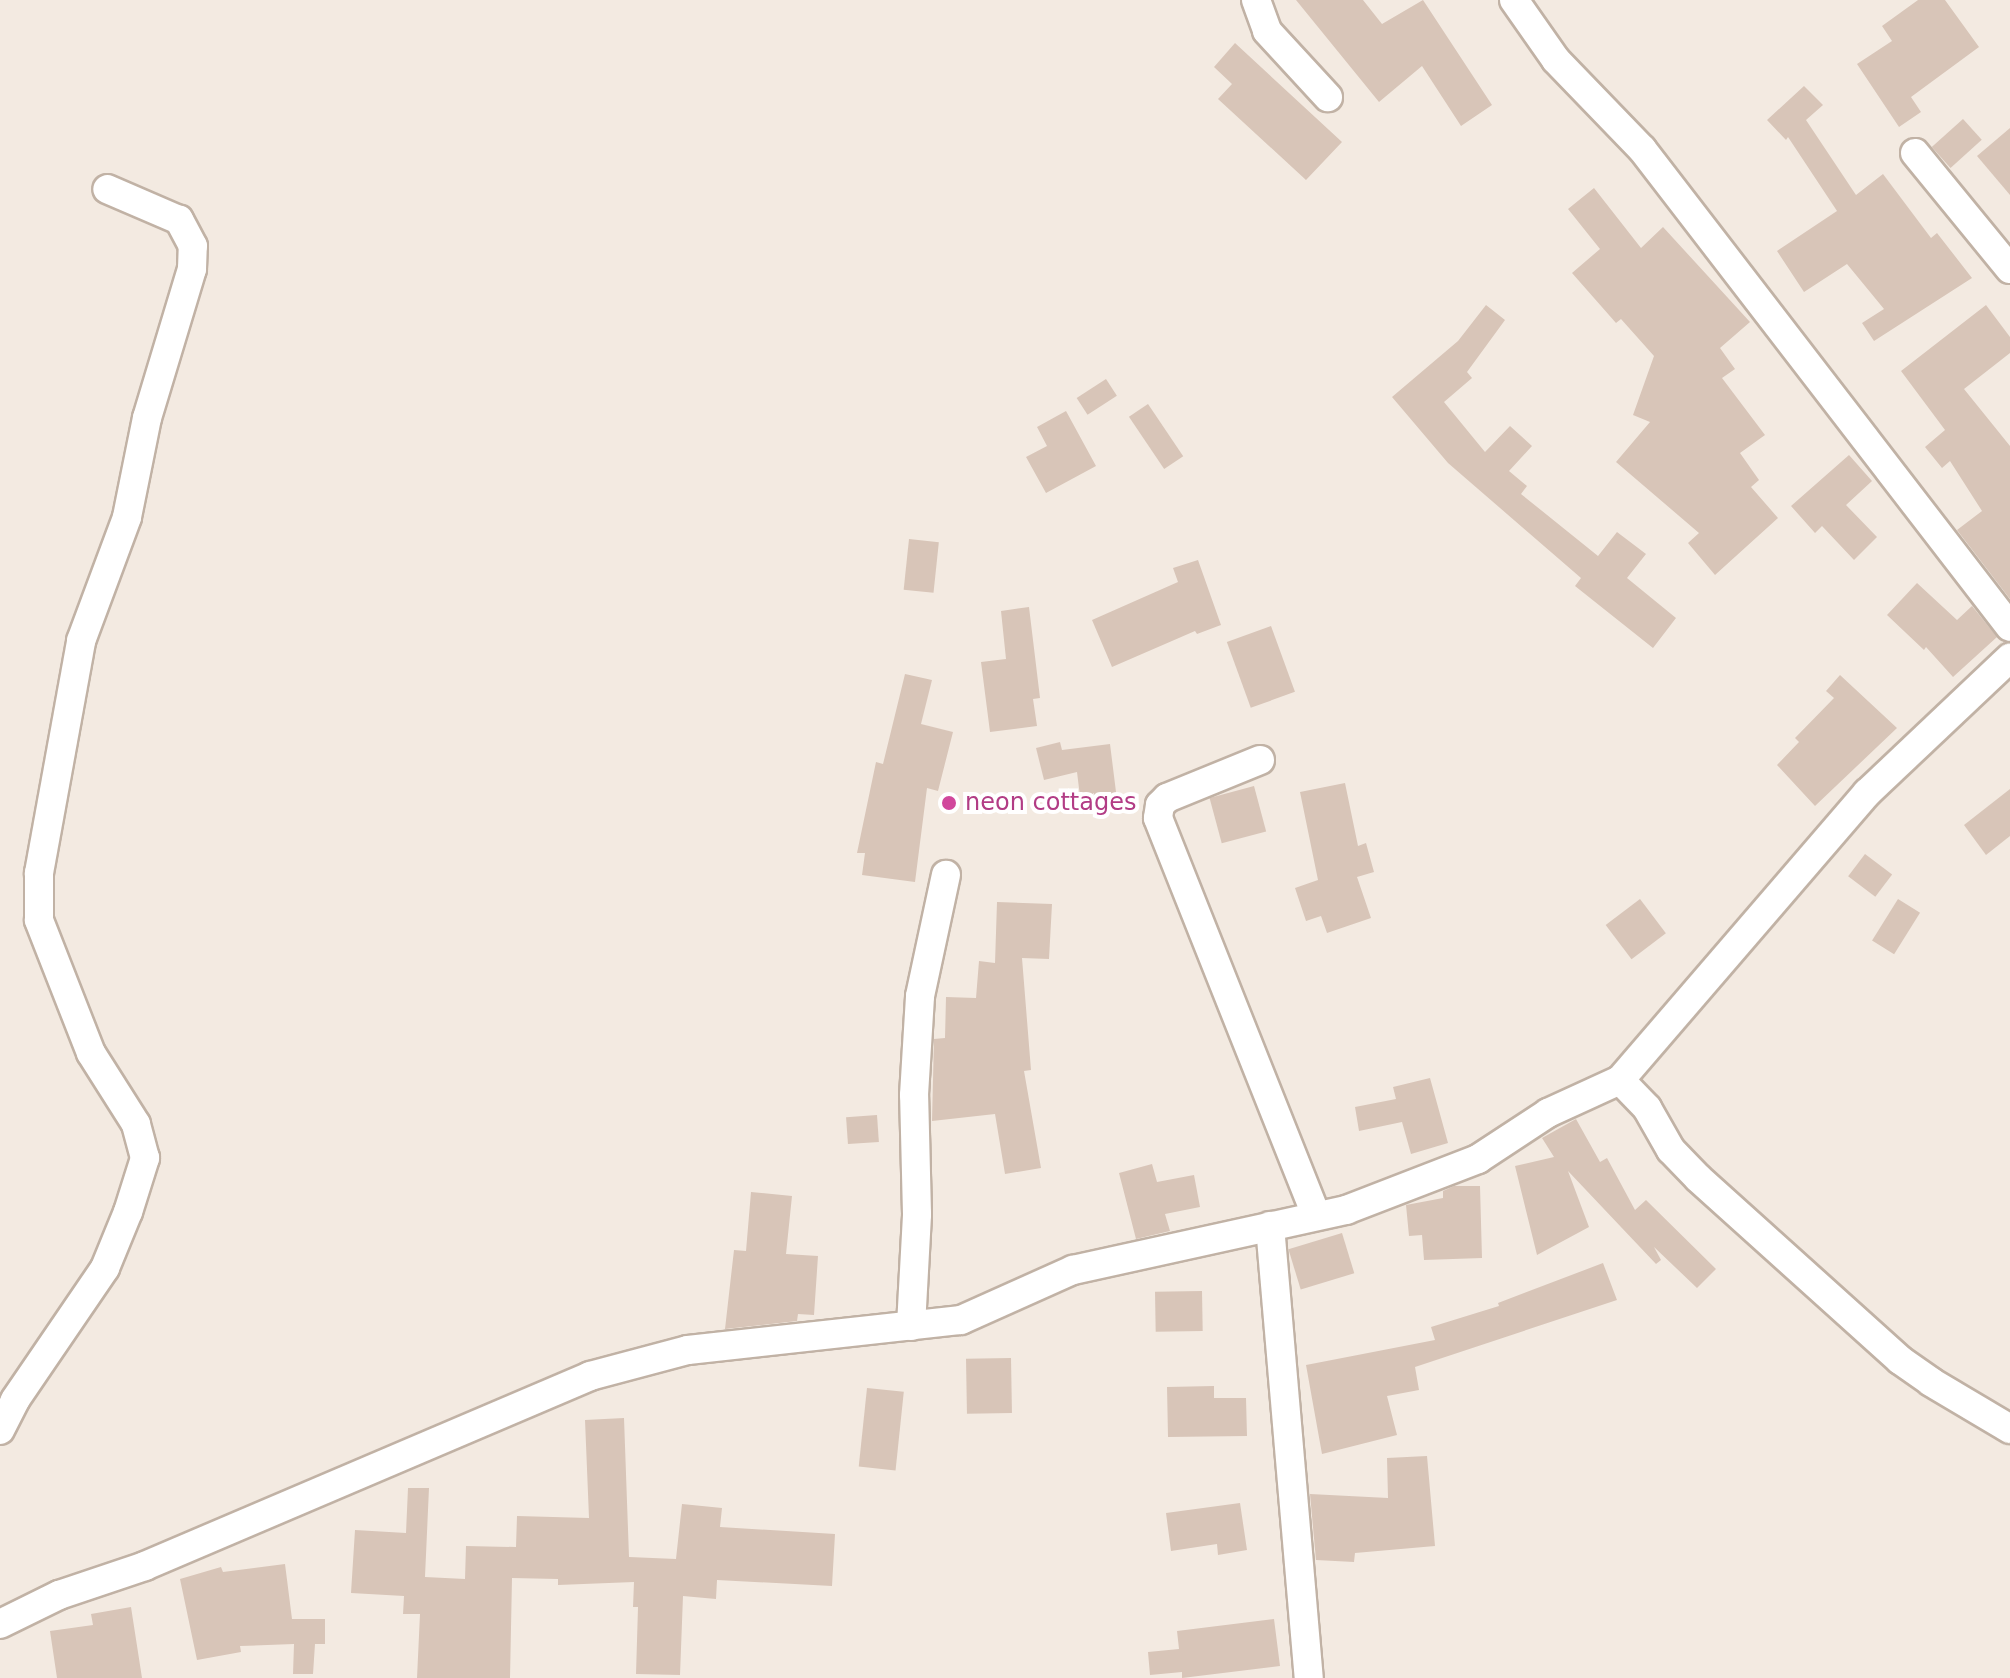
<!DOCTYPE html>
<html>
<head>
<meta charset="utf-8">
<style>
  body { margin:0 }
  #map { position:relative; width:2010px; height:1678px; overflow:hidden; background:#f3eae1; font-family:"DejaVu Sans",sans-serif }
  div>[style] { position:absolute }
  .building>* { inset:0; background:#d8c5b8; transform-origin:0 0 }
  .roads { filter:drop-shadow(2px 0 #c1b2a5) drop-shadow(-2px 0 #c1b2a5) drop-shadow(0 2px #c1b2a5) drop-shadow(0 -2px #c1b2a5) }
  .minor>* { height:28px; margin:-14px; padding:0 14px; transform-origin:14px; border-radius:14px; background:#fff }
  .dots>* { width:22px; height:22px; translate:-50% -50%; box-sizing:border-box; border:4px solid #fff; border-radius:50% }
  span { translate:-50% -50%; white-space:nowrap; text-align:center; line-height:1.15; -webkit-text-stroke:8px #fff; paint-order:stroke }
  .hotel-label { font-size:24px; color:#b23c85 }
  .left { translate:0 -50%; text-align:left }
</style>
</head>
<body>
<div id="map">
  <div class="building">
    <i style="clip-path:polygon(1296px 0,1363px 0,1382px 24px,1423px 0,1492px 105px,1461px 126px,1422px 66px,1379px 102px)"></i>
    <i style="clip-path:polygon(1918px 0,1945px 0,1979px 47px,1911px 97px,1921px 112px,1899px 127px,1857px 64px,1892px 41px,1882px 26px)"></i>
    <i style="clip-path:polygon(1235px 43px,1342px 142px,1306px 180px,1218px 99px,1232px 84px,1214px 67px)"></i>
    <i style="clip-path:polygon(1804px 86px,1823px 105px,1806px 120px,1856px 195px,1883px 174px,1931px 238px,1937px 233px,1972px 278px,1874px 341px,1862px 323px,1884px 309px,1847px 264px,1804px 292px,1777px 251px,1837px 211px,1788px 137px,1786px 140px,1767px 120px)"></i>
    <i style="left:1963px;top:119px;width:28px;height:42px;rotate:48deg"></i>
    <i style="clip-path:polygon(2010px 128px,2010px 195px,1977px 156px)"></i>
    <i style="clip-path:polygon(1594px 188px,1641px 248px,1663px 227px,1750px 322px,1720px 348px,1735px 369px,1722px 378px,1765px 435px,1740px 453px,1759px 480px,1751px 487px,1778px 518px,1715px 575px,1688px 543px,1699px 533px,1616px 462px,1650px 422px,1633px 415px,1654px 356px,1621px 319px,1616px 323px,1572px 273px,1600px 249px,1568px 209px)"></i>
    <i style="clip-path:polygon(1486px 305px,1505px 320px,1467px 372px,1472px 378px,1444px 402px,1485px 452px,1510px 426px,1532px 446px,1509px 471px,1527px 486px,1521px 494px,1598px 556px,1617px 532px,1646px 554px,1627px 578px,1676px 618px,1653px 648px,1575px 586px,1581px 578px,1448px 463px,1392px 397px,1458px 341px)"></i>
    <i style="clip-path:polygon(1986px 305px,2010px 337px,2010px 353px,1964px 389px,2010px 446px,2010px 599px,1957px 530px,1982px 511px,1950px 461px,1942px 468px,1925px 447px,1945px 430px,1901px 371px)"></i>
    <i style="left:1106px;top:379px;width:20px;height:35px;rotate:57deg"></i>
    <i style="left:1148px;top:404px;width:63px;height:23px;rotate:56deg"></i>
    <i style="clip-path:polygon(1066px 411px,1096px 466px,1046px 493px,1026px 457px,1047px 446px,1037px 427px)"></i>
    <i style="clip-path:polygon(1849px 455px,1872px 481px,1846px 505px,1877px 537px,1854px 560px,1822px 526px,1815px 533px,1791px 506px)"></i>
    <i style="left:909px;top:539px;width:30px;height:51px;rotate:6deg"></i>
    <i style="clip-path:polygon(1198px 560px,1221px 625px,1197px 634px,1195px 631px,1112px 667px,1092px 620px,1178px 582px,1173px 568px)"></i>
    <i style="clip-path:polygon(1917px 583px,1957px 620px,1972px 606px,1997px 637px,1953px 677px,1926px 647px,1924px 650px,1887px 615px)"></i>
    <i style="clip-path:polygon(1029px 607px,1040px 698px,1033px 699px,1037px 726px,990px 732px,981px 662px,1006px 659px,1001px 611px)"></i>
    <i style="left:1271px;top:626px;width:70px;height:47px;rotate:70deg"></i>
    <i style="clip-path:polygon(905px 674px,932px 680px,921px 724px,953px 732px,938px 791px,927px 788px,915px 882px,862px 875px,865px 853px,857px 853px,876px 762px,883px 764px)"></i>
    <i style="clip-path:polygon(1840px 675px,1897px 728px,1815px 806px,1777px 765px,1799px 742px,1795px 738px,1834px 698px,1826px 691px)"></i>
    <i style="clip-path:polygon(1060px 742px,1062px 750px,1110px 744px,1118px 808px,1082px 813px,1077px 772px,1044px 780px,1036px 748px)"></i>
    <i style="clip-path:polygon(1345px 783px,1358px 846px,1366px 843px,1374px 872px,1357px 877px,1371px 918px,1327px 933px,1321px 916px,1306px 921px,1295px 888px,1318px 880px,1300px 792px)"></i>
    <i style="left:1254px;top:786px;width:47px;height:46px;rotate:75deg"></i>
    <i style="clip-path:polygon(2010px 789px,2010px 836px,1986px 855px,1964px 825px)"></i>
    <i style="left:1865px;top:854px;width:34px;height:28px;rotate:37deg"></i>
    <i style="left:1640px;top:899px;width:43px;height:43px;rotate:53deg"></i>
    <i style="left:1898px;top:899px;width:26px;height:49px;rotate:32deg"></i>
    <i style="clip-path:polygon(997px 902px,1052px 904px,1049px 959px,1022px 958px,1031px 1070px,1024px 1071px,1041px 1168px,1005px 1174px,995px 1114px,932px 1121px,934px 1039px,945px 1038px,946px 997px,976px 998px,979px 961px,995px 963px)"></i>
    <i style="clip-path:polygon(1430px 1078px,1448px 1143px,1411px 1154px,1402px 1122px,1359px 1131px,1355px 1107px,1396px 1099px,1393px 1087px)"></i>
    <i style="left:877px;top:1115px;width:27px;height:31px;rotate:86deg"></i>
    <i style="clip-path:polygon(1576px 1119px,1600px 1162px,1607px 1158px,1635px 1210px,1646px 1200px,1716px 1269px,1697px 1288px,1654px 1247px,1661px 1260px,1656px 1264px,1568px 1171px,1589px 1227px,1537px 1255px,1515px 1166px,1554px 1157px,1542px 1138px)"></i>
    <i style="clip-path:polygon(1152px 1164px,1157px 1182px,1194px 1175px,1200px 1207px,1165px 1214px,1170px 1231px,1136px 1239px,1119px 1173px)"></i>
    <i style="clip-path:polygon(1454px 1186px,1480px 1186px,1482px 1258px,1424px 1260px,1422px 1235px,1409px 1236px,1406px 1205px,1443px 1198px,1443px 1191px)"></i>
    <i style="clip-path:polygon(751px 1192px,792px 1196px,786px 1254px,818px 1256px,814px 1315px,798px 1314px,797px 1321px,725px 1329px,734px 1250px,746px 1251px)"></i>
    <i style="left:1342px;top:1233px;width:42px;height:56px;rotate:73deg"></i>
    <i style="clip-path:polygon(1603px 1263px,1617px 1300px,1415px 1367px,1419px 1390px,1387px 1396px,1397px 1435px,1322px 1454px,1306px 1365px,1435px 1340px,1431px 1327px,1499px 1306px,1498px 1303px)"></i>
    <i style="left:1202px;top:1291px;width:40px;height:47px;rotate:89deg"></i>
    <i style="left:1011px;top:1358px;width:55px;height:45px;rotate:89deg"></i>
    <i style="clip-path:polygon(1214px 1386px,1214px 1398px,1246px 1398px,1247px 1436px,1168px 1437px,1167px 1387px)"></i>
    <i style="left:867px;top:1388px;width:37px;height:79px;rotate:6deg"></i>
    <i style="clip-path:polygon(624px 1418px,629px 1557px,676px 1559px,682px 1504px,722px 1508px,720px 1527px,835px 1534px,832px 1586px,717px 1580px,716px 1599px,683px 1596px,680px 1675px,636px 1674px,638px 1607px,633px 1607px,634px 1582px,558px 1585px,558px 1579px,512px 1578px,510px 1678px,417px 1678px,420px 1614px,403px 1614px,404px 1596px,351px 1593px,355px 1530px,406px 1533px,408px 1488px,429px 1488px,425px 1577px,465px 1579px,466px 1546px,516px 1547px,517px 1516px,589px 1518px,585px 1420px)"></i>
    <i style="clip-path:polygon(1427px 1456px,1435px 1546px,1355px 1553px,1354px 1562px,1316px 1560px,1310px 1494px,1388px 1498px,1387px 1458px)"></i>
    <i style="clip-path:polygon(1240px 1503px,1247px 1550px,1218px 1555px,1217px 1544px,1171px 1551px,1166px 1513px)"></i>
    <i style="clip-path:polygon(285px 1564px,292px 1619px,325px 1619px,325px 1644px,315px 1644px,313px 1674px,293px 1674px,294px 1644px,240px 1646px,241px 1652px,197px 1660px,180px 1579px,221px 1567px,223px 1572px)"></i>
    <i style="clip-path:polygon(131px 1607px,142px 1678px,57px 1678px,50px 1631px,93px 1625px,91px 1614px)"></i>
    <i style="clip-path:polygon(1274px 1619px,1280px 1666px,1182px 1678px,1182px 1672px,1150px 1675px,1148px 1652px,1179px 1649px,1177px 1631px)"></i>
  </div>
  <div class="roads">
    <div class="minor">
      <i style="left:1256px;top:0;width:33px;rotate:70deg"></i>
      <i style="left:1267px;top:31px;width:90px;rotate:47.3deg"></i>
      <i style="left:1514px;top:0;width:73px;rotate:55deg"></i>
      <i style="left:1556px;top:60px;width:124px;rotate:46deg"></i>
      <i style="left:1642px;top:149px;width:603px;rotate:52.41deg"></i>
      <i style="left:1915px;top:153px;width:150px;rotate:50.7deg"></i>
      <i style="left:1260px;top:760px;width:100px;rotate:157.8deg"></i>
      <i style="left:1167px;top:798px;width:10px;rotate:135deg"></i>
      <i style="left:1160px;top:805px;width:13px;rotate:99deg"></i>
      <i style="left:1158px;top:818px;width:428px;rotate:68.3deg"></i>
      <i style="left:1620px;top:1080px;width:39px;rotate:46deg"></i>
      <i style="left:1647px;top:1108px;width:48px;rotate:60.3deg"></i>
      <i style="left:1671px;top:1150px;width:39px;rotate:46deg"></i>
      <i style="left:1698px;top:1178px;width:272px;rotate:42deg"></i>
      <i style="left:1900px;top:1360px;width:38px;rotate:35deg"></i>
      <i style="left:1931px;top:1382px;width:92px;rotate:30.7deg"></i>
      <i style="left:1270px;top:1226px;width:454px;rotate:85.1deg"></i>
      <i style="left:911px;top:1326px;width:112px;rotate:-86.9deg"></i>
      <i style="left:917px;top:1214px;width:119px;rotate:-91.4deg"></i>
      <i style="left:914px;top:1095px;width:99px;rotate:-86.5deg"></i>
      <i style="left:920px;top:996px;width:124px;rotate:-77.9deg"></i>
      <i style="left:0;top:1430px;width:34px;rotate:-63deg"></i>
      <i style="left:15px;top:1400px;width:160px;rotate:-55.7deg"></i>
      <i style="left:105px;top:1268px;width:61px;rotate:-67.7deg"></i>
      <i style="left:128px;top:1212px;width:57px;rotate:-72.5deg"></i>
      <i style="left:145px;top:1158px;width:35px;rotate:-105deg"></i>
      <i style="left:136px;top:1124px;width:84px;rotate:-122.4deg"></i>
      <i style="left:91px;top:1053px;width:143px;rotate:-111.4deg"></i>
      <i style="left:39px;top:920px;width:47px;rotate:-90deg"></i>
      <i style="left:39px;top:873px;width:236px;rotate:-79.7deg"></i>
      <i style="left:81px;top:641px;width:132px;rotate:-69.6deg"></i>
      <i style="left:127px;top:517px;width:101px;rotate:-78.6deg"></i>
      <i style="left:147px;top:418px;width:156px;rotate:-73.2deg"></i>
      <i style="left:192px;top:269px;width:23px;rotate:-88deg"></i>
      <i style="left:193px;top:246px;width:30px;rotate:-118deg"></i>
      <i style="left:179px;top:220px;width:78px;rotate:-156.7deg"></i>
      <i style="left:0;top:1624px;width:66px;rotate:-26.2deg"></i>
      <i style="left:59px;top:1595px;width:91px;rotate:-18.6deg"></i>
      <i style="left:145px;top:1566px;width:484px;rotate:-23.1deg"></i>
      <i style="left:590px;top:1376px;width:101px;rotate:-14.9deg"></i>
      <i style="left:688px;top:1350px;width:275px;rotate:-6.3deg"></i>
      <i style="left:961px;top:1320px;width:123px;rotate:-24.1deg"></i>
      <i style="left:1073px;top:1270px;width:280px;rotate:-12.4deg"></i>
      <i style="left:1346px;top:1210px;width:142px;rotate:-21.1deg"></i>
      <i style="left:1478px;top:1159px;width:84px;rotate:-33.3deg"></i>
      <i style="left:1548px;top:1113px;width:79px;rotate:-24.6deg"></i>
      <i style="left:1620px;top:1080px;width:379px;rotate:-49.3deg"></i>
      <i style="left:1867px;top:793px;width:197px;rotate:-43.4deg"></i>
    </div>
  </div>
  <div class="dots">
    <i style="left:949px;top:803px;background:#d1479c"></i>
  </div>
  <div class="hotel-label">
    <span class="left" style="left:965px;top:803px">neon cottages</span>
  </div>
</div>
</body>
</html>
